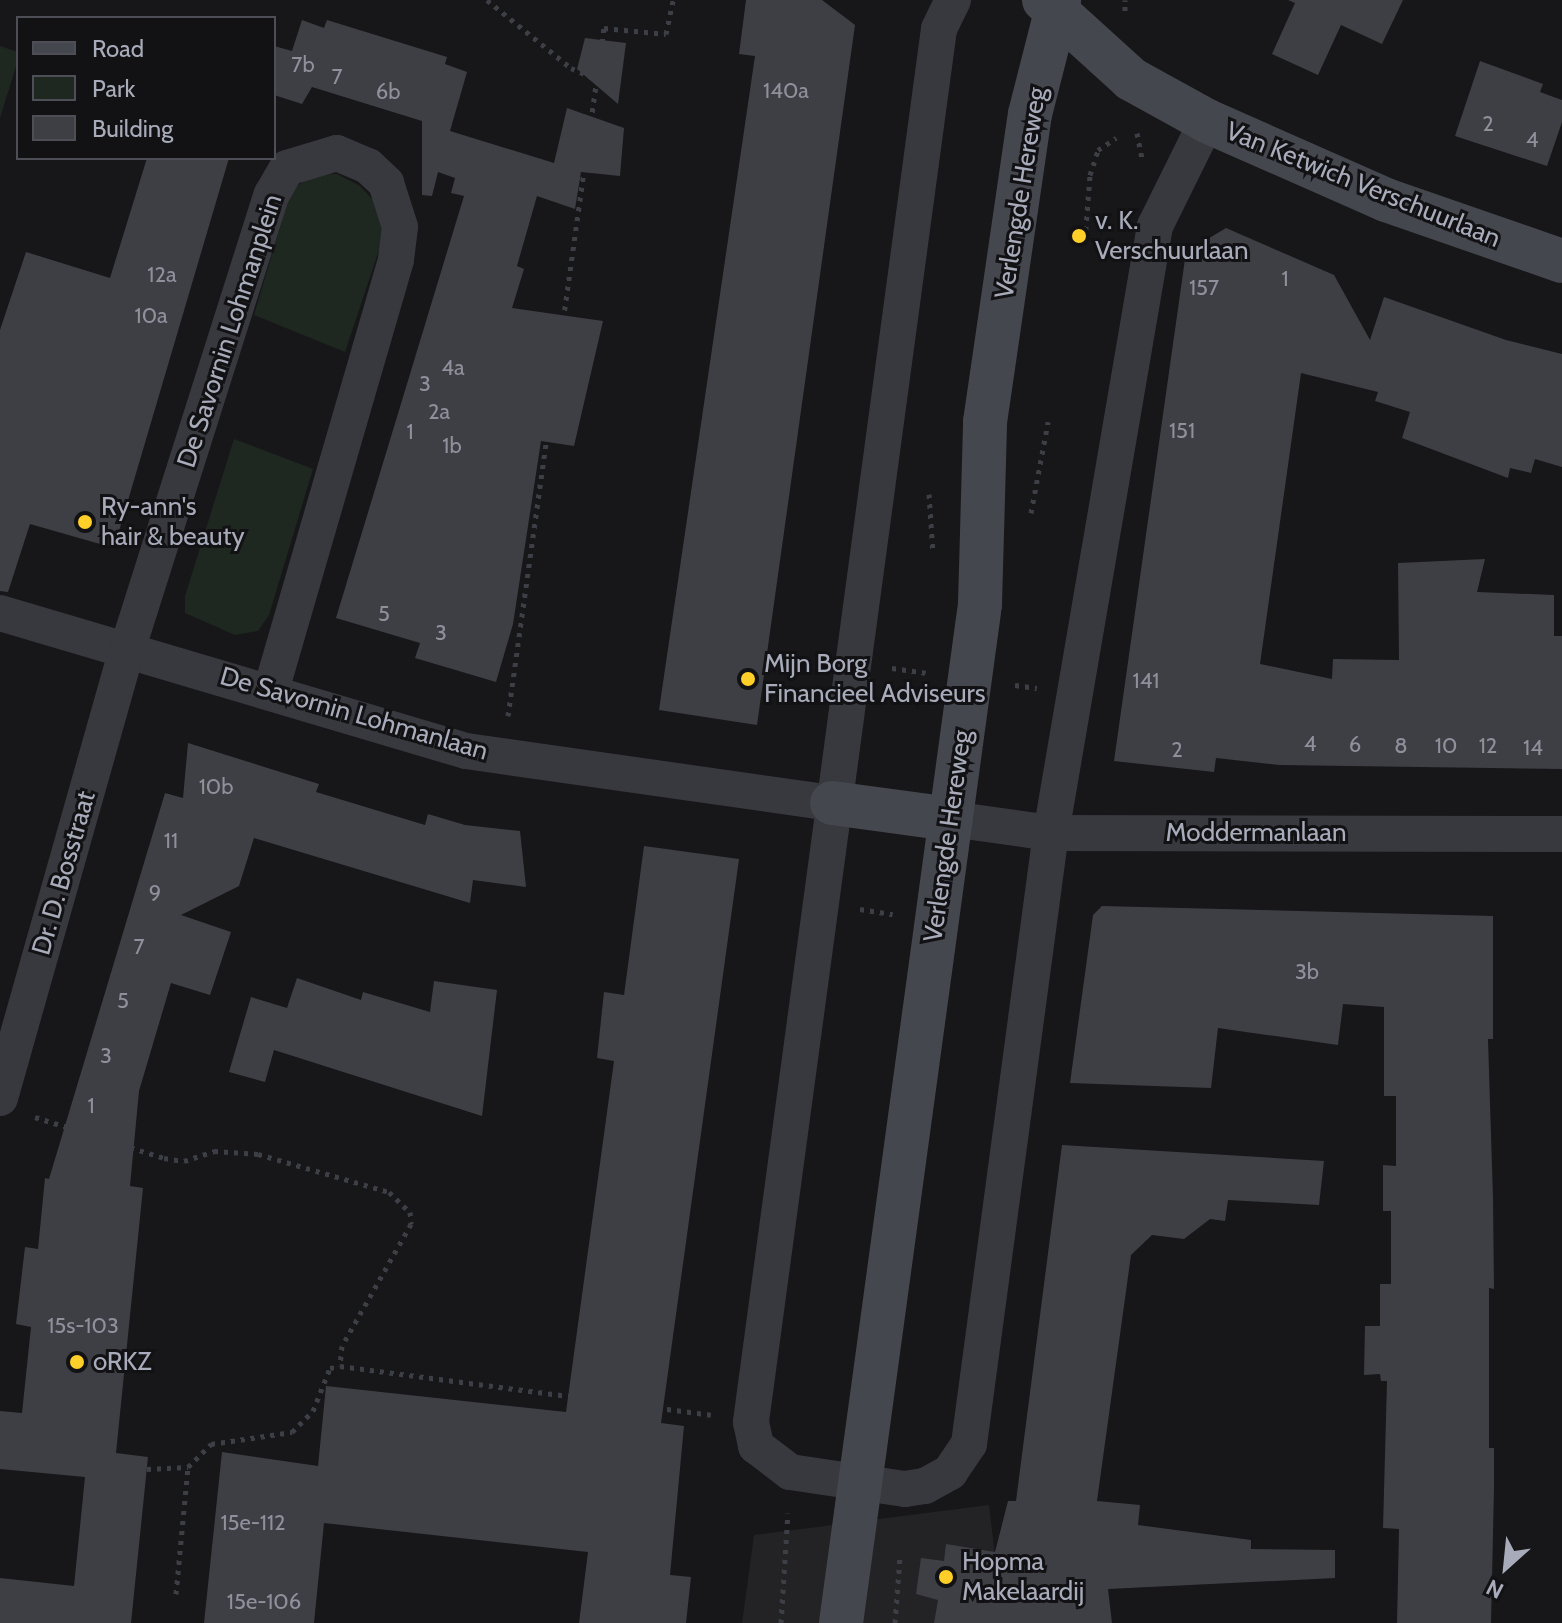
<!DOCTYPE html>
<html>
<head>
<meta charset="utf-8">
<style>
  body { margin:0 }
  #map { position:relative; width:1562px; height:1623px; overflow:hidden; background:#171719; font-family:Cabin,sans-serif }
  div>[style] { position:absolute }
  .built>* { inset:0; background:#232326 }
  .green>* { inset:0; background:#1e2821 }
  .building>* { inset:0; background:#3e3f44 }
  .path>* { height:5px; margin-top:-2.5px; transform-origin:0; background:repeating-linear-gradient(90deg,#3d3f46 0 4px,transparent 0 10px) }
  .street>* { height:36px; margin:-18px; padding:0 18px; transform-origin:18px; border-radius:18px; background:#38383f }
  .secondary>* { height:44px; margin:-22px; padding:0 22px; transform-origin:22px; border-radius:22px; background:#45474f }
  .dots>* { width:22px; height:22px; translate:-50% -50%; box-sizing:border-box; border:4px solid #121214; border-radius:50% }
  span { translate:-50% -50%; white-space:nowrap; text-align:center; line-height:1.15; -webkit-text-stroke:6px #121214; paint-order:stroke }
  .number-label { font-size:22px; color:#8e909c }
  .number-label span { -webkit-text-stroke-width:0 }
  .street-label { font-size:26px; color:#a8abba }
  .poi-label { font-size:26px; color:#a8abba }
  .left { translate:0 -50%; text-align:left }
  .legend { position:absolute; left:16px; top:16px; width:260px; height:144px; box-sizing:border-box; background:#121214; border:2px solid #4e4f56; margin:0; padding:10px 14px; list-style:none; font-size:24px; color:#a8abba }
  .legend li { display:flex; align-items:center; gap:16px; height:40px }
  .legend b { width:40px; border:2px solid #4e4f56 }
  .north { position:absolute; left:1466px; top:1527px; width:80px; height:80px; -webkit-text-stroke:6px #121214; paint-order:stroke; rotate:207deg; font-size:22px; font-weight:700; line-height:32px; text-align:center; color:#a8abba }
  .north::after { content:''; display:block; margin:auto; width:28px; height:36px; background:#a8abba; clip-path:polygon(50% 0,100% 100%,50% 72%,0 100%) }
</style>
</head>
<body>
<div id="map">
  <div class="built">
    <i style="clip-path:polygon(989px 1505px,1003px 1623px,742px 1623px,754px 1535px)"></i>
  </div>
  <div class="green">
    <i style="clip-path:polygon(0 46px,18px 52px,18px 60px,0 118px)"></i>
    <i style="clip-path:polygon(337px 174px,360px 186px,374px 201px,382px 220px,382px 241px,345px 352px,254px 315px,291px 191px,312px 175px)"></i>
    <i style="clip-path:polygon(234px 439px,313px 469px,269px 615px,258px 631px,235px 635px,185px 613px,185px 596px)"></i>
  </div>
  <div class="building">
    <i style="clip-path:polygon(746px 0,822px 0,855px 25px,757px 725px,659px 710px,755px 56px,739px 54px)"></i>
    <i style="clip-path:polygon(1288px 0,1403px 0,1382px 44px,1341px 25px,1318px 75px,1272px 54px,1295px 3px)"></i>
    <i style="clip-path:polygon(302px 20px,324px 28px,327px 20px,447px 57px,445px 64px,467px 72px,450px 131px,554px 163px,567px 108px,624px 128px,620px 176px,581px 172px,575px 209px,537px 196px,517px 266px,524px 269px,512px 308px,603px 321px,574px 446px,541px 441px,513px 624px,496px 682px,415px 658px,420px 643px,336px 618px,464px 196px,451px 193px,455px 178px,438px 172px,432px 196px,422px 195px,422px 121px,312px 87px,302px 104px,274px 95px,274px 46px,292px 51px)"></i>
    <i style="clip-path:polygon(585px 38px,626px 43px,618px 104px,577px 69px)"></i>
    <i style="clip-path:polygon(1480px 61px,1543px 84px,1540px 92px,1562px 100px,1562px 122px,1547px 166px,1455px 136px)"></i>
    <i style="clip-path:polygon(147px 158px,229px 158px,114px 548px,30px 524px,8px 592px,0 591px,0 330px,26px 252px,110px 278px)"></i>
    <i style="clip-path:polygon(1226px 228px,1334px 275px,1370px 340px,1384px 297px,1506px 340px,1562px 354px,1562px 467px,1535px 459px,1531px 473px,1510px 468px,1508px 478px,1402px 438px,1410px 412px,1375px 401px,1378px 392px,1301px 373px,1260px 664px,1332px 679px,1333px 659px,1399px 660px,1398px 563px,1485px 559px,1477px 592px,1554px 595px,1554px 636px,1562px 636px,1562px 769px,1279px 765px,1216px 758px,1214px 772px,1114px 761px,1186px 252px)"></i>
    <i style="clip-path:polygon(188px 743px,319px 784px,316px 792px,425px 825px,428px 814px,465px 825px,520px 831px,526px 887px,473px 880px,470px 903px,254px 838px,239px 886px,181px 915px,231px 932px,210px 995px,171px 983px,139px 1091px,130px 1186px,143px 1188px,116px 1453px,148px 1457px,131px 1623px,0 1623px,0 1578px,74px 1586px,85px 1477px,0 1469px,0 1411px,22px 1413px,31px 1327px,16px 1324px,25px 1247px,38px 1249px,45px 1178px,49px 1179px,165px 793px,183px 798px)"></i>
    <i style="clip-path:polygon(644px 846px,739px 859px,661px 1423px,684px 1426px,670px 1575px,691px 1577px,686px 1623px,579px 1623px,588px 1552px,324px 1523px,314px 1623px,204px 1623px,222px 1452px,318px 1466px,326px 1386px,566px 1412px,614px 1061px,597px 1058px,604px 992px,624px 995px)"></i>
    <i style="clip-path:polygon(1102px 906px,1493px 916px,1493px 1039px,1488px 1039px,1493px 1198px,1494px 1289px,1489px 1288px,1489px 1448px,1494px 1448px,1494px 1489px,1491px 1623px,1397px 1623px,1399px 1529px,1383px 1528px,1387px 1381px,1381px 1381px,1380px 1374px,1364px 1375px,1365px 1326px,1380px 1326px,1380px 1284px,1391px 1284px,1391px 1211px,1383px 1211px,1383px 1165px,1396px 1166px,1396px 1096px,1384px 1096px,1384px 1007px,1343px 1004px,1338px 1045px,1218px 1028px,1211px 1088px,1070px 1083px,1093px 915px)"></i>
    <i style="clip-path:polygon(297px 978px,361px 1000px,363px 992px,430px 1012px,434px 981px,497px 990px,482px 1116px,274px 1050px,265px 1082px,229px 1072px,251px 997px,287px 1008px)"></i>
    <i style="clip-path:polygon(1062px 1145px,1324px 1161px,1319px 1205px,1228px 1200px,1225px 1221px,1210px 1219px,1184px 1239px,1152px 1235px,1131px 1255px,1097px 1501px,1140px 1505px,1138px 1525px,1251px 1540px,1251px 1549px,1335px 1550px,1335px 1578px,1108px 1589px,1112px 1623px,934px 1623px,938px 1600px,916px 1594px,921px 1558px,944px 1561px,946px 1544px,995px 1552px,1008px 1501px,1016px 1501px)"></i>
  </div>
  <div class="path">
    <i style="left:487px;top:0;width:108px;rotate:39deg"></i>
    <i style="left:571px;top:68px;width:30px;rotate:24deg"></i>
    <i style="left:1125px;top:11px;width:11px;rotate:-90deg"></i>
    <i style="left:1137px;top:133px;width:25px;rotate:79deg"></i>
    <i style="left:1085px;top:240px;width:65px;rotate:-85.6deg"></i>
    <i style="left:1090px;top:175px;width:26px;rotate:-72deg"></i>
    <i style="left:1098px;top:150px;width:22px;rotate:-34deg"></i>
    <i style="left:929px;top:494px;width:59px;rotate:86.1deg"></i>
    <i style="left:1031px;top:513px;width:93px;rotate:-79.4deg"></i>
    <i style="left:892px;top:668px;width:34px;rotate:8deg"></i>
    <i style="left:1015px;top:685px;width:22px;rotate:8deg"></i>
    <i style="left:508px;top:716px;width:695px;rotate:-82.06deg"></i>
    <i style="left:604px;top:28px;width:62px;rotate:5.5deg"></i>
    <i style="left:666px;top:34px;width:35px;rotate:-78deg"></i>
    <i style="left:860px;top:909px;width:33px;rotate:9deg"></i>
    <i style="left:35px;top:1117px;width:135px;rotate:17.6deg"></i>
    <i style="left:164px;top:1158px;width:20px;rotate:9deg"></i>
    <i style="left:184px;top:1161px;width:32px;rotate:-18deg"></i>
    <i style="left:214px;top:1151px;width:44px;rotate:3.9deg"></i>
    <i style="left:258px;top:1154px;width:136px;rotate:16.2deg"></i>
    <i style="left:389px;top:1192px;width:29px;rotate:44deg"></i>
    <i style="left:410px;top:1212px;width:12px;rotate:85deg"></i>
    <i style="left:411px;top:1224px;width:140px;rotate:119.5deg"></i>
    <i style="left:342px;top:1346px;width:20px;rotate:96deg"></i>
    <i style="left:147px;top:1469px;width:41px;rotate:-2.8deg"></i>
    <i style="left:188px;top:1467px;width:33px;rotate:-45deg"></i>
    <i style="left:211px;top:1444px;width:82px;rotate:-8.4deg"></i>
    <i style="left:292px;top:1432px;width:30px;rotate:-45deg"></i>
    <i style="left:313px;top:1411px;width:46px;rotate:-68.4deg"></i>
    <i style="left:330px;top:1368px;width:10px;rotate:-11deg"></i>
    <i style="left:340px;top:1366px;width:374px;rotate:7.5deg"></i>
    <i style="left:176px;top:1594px;width:128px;rotate:-84.6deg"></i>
    <i style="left:781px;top:1623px;width:110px;rotate:-86.4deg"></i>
    <i style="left:895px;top:1623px;width:67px;rotate:-85.7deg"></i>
  </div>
  <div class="street">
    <i style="left:953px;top:0;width:32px;rotate:116deg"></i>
    <i style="left:939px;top:29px;width:1406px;rotate:97.69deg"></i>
    <i style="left:751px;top:1422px;width:25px;rotate:78deg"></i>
    <i style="left:756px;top:1446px;width:43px;rotate:37.4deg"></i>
    <i style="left:790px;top:1472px;width:116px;rotate:8.4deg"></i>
    <i style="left:905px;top:1489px;width:20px;rotate:-9deg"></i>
    <i style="left:925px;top:1486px;width:29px;rotate:-29deg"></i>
    <i style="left:950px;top:1472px;width:34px;rotate:-56deg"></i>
    <i style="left:969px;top:1444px;width:616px;rotate:-82.36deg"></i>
    <i style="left:1051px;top:833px;width:616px;rotate:-80.28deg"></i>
    <i style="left:1155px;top:226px;width:117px;rotate:-63.7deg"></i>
    <i style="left:0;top:613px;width:486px;rotate:16.5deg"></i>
    <i style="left:466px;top:751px;width:370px;rotate:8.1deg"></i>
    <i style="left:951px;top:819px;width:101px;rotate:8deg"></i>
    <i style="left:1051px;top:833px;width:511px;rotate:0.11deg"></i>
    <i style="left:0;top:1098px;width:469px;rotate:-74.2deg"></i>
    <i style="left:128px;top:647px;width:475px;rotate:-72.4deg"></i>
    <i style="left:272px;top:194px;width:30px;rotate:-60deg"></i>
    <i style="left:287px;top:168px;width:52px;rotate:-16.7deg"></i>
    <i style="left:337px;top:153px;width:34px;rotate:23deg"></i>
    <i style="left:368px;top:166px;width:25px;rotate:43deg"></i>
    <i style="left:386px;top:183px;width:46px;rotate:72.3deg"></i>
    <i style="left:400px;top:227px;width:33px;rotate:97deg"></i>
    <i style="left:396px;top:260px;width:449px;rotate:106.2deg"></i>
  </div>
  <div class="secondary">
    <i style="left:1044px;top:0;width:118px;rotate:42.2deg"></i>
    <i style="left:1131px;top:79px;width:87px;rotate:28.9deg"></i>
    <i style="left:1207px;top:121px;width:196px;rotate:23.8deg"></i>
    <i style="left:1386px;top:200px;width:186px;rotate:19.1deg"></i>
    <i style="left:832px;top:803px;width:120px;rotate:7.7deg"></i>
    <i style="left:841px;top:1623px;width:1028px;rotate:-82.23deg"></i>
    <i style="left:980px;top:604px;width:182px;rotate:-88.4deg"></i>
    <i style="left:985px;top:422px;width:311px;rotate:-81.7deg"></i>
    <i style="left:1030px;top:114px;width:118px;rotate:-75.7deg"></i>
  </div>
  <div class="dots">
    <i style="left:1079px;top:236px;background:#ffcf29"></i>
    <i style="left:85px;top:522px;background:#ffcf29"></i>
    <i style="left:748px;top:679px;background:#ffcf29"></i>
    <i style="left:77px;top:1362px;background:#ffcf29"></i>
    <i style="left:946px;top:1577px;background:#ffcf29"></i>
  </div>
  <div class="number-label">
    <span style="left:303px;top:65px">7b</span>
    <span style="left:337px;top:77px">7</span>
    <span style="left:786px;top:91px">140a</span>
    <span style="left:388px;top:92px">6b</span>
    <span style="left:1488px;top:124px">2</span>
    <span style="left:1532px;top:140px">4</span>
    <span style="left:162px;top:275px">12a</span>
    <span style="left:1285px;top:279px">1</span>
    <span style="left:1204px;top:288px">157</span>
    <span style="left:151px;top:316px">10a</span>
    <span style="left:453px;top:368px">4a</span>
    <span style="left:425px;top:384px">3</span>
    <span style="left:439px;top:412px">2a</span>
    <span style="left:1182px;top:431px">151</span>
    <span style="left:410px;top:432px">1</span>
    <span style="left:452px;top:446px">1b</span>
    <span style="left:384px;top:614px">5</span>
    <span style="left:441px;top:633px">3</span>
    <span style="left:1146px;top:681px">141</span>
    <span style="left:1310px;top:744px">4</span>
    <span style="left:1355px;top:745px">6</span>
    <span style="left:1401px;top:746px">8</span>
    <span style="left:1446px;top:746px">10</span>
    <span style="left:1488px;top:746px">12</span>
    <span style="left:1533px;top:748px">14</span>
    <span style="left:1177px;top:750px">2</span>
    <span style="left:216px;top:787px">10b</span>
    <span style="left:171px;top:841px">11</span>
    <span style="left:155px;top:893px">9</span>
    <span style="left:139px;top:947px">7</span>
    <span style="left:1307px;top:972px">3b</span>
    <span style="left:123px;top:1001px">5</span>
    <span style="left:106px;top:1056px">3</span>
    <span style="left:91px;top:1106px">1</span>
    <span style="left:83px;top:1326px">15s-103</span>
    <span style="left:253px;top:1523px">15e-112</span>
    <span style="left:264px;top:1602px">15e-106</span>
  </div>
  <div class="street-label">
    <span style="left:1363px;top:185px;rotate:22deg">Van Ketwich Verschuurlaan</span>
    <span style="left:1021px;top:193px;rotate:-81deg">Verlengde Hereweg</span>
    <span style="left:230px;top:331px;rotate:-72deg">De Savornin Lohmanplein</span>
    <span style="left:354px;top:714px;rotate:16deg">De Savornin Lohmanlaan</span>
    <span style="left:1256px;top:833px">Moddermanlaan</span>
    <span style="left:948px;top:836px;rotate:-82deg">Verlengde Hereweg</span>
    <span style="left:64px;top:873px;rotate:-74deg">Dr. D. Bosstraat</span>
  </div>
  <div class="poi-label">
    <span class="left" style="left:1095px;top:236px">v. K.<br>Verschuurlaan</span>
    <span class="left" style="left:101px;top:522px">Ry-ann's<br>hair &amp; beauty</span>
    <span class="left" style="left:764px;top:679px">Mijn Borg<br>Financieel Adviseurs</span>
    <span class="left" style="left:93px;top:1362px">oRKZ</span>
    <span class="left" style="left:962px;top:1577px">Hopma<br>Makelaardij</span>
  </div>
  <ul class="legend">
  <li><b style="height:10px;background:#45474f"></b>Road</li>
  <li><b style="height:22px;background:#1e2821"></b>Park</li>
  <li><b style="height:22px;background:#3e3f44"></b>Building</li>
  </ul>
  <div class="north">N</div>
</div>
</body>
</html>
